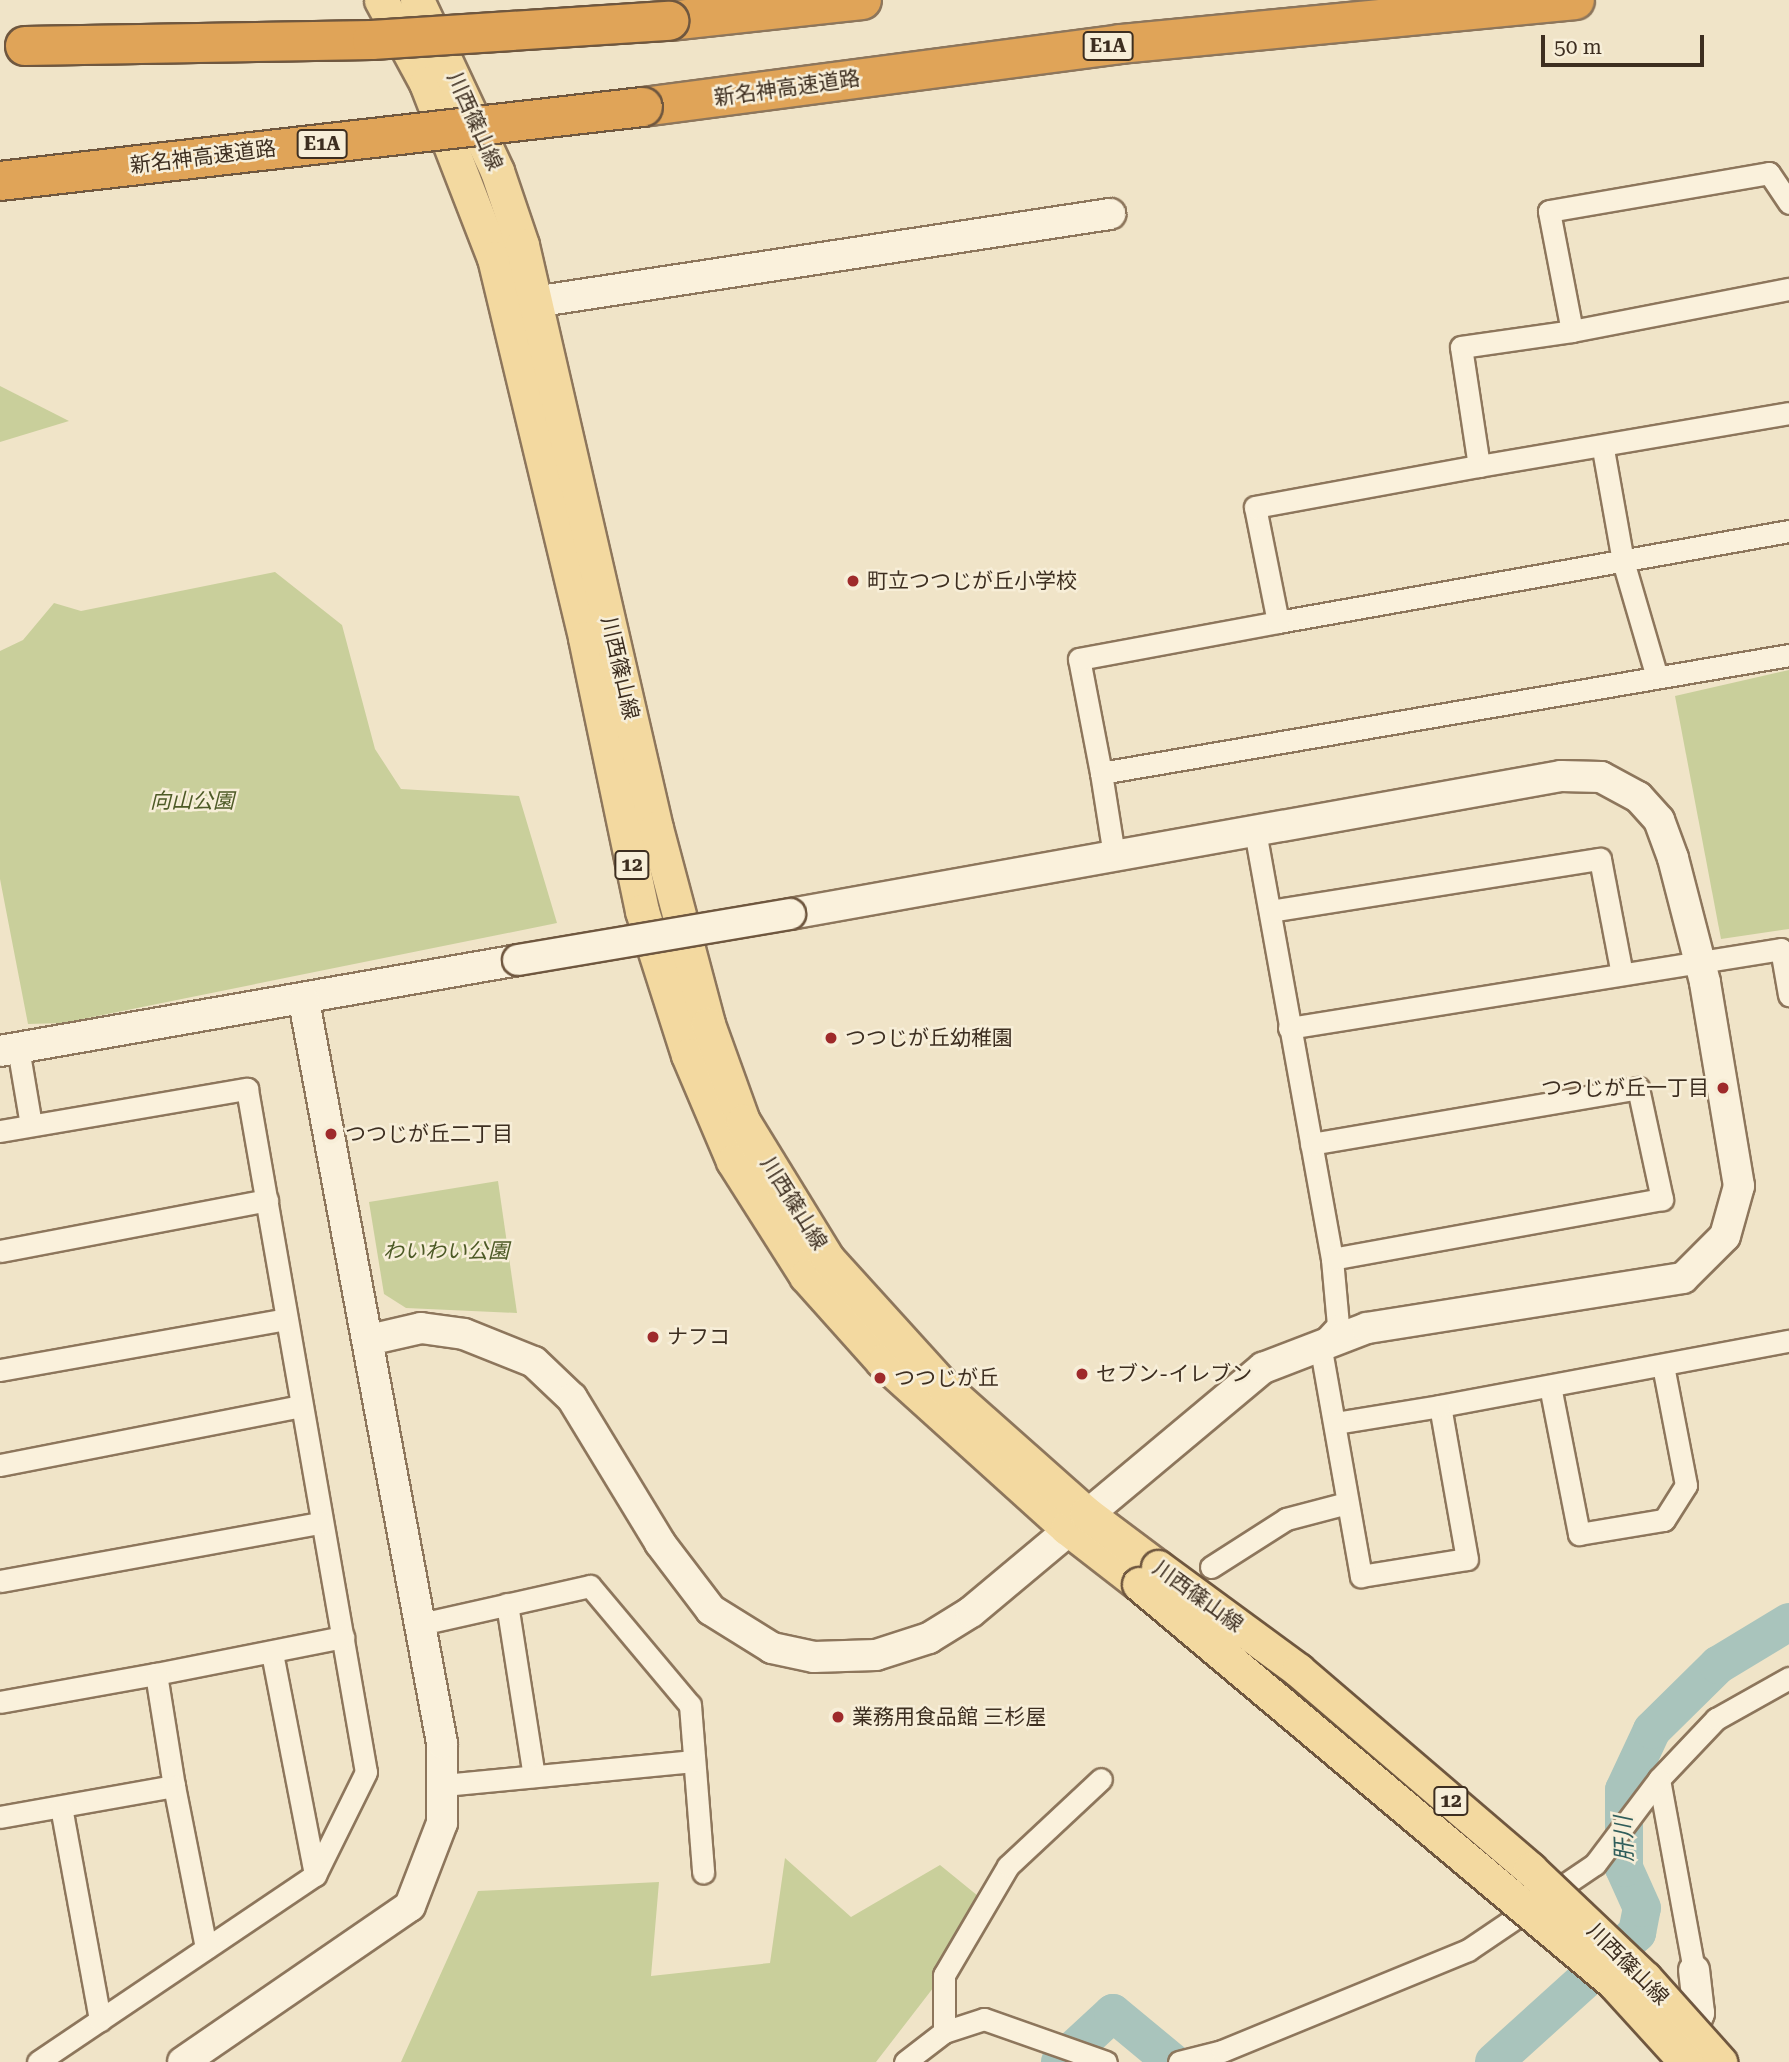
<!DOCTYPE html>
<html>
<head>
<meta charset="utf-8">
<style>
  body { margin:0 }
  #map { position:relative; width:1789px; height:2062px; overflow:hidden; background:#f0e4c8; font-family:"Roboto Serif","Noto Sans JP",serif }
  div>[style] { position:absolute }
  .green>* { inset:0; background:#c9cf9b }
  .river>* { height:38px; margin:-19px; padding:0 19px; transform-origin:19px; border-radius:19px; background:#a9c4bc }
  .roads { filter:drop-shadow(2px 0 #8d765c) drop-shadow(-2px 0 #8d765c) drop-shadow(0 2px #8d765c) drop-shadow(0 -2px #8d765c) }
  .street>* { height:21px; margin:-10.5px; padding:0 10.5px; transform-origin:10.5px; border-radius:10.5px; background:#faf1dc }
  .secondary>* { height:30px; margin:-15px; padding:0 15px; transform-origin:15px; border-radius:15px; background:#faf1dc }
  .primary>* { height:33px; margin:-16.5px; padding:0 16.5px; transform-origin:16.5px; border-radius:16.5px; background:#f3d9a0 }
  .highway>* { height:38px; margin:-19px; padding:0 19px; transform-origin:19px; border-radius:19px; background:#e0a458 }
  .bridges { filter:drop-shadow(2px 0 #6f573f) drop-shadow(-2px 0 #6f573f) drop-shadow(0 2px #6f573f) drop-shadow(0 -2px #6f573f) }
  .secondary-bridge>* { height:30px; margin:-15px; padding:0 15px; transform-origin:15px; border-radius:15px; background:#faf1dc }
  .primary-bridge>* { height:33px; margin:-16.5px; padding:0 16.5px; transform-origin:16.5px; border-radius:16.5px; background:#f3d9a0 }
  .highway-bridge>* { height:38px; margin:-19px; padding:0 19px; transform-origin:19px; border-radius:19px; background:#e0a458 }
  .dots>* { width:19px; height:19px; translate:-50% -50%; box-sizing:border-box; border:4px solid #f7eed8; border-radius:50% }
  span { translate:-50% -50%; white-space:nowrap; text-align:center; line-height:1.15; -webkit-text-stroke:5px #f7eed8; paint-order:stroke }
  .shield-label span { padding:2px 5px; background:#f7eed8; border:2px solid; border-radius:5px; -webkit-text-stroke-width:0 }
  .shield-label { font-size:19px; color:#3d2e20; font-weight:700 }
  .street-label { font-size:21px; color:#3d2e20 }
  .poi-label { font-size:21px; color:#3d2e20 }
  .left { translate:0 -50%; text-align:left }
  .right { translate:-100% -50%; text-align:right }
  .park-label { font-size:21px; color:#4d5a26; font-style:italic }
  .water-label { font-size:23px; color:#2f5d5a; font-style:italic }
  .scale { position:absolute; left:1541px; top:35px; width:163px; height:32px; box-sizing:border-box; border:4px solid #3d2e20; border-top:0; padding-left:9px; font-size:21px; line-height:24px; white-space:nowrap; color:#3d2e20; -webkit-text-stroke:5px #f7eed8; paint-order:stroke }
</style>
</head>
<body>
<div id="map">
  <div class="green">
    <i style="clip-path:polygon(0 386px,69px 421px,0 442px)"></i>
    <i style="clip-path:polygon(275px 572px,342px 625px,375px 749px,401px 789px,519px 796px,557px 923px,63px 1023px,28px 1024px,0 879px,0 651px,23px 640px,54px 603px,81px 611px)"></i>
    <i style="clip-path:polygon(1789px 670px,1789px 929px,1721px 939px,1675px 696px)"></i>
    <i style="clip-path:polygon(498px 1181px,517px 1313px,406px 1308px,384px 1294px,369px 1202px)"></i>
    <i style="clip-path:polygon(785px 1858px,851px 1917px,940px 1865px,994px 1909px,876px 2062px,401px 2062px,478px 1891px,659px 1882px,651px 1976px,770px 1963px)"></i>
  </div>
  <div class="river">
    <i style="left:1060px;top:2062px;width:72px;rotate:-42.8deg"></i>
    <i style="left:1113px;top:2013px;width:77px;rotate:39.7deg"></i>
    <i style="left:1494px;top:2062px;width:193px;rotate:-42.1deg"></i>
    <i style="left:1637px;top:1933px;width:25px;rotate:-79deg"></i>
    <i style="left:1642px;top:1908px;width:44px;rotate:-114.2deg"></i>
    <i style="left:1624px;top:1868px;width:78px;rotate:-90deg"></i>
    <i style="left:1624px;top:1790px;width:66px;rotate:-65deg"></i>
    <i style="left:1652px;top:1730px;width:93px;rotate:-44.6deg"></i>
    <i style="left:1718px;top:1665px;width:83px;rotate:-31.2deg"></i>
  </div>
  <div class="roads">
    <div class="street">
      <i style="left:1572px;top:331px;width:221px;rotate:-11deg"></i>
      <i style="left:1603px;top:449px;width:114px;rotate:79.9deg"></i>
      <i style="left:1623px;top:561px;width:121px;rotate:73.7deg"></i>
      <i style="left:1479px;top:466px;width:314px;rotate:-9.7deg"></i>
      <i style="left:1278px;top:622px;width:519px;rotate:-10.1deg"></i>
      <i style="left:1101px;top:773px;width:116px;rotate:-100.9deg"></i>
      <i style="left:1079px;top:659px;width:202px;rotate:-10.5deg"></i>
      <i style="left:1278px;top:622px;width:117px;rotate:-101.3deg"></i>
      <i style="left:1255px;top:507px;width:228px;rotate:-10.4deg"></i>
      <i style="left:1479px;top:466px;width:120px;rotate:-98.6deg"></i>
      <i style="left:1461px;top:347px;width:112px;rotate:-8.2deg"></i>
      <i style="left:1572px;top:331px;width:122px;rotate:-100.9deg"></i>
      <i style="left:1549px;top:211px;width:223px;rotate:-9.8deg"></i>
      <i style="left:1769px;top:173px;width:36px;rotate:56deg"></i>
      <i style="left:1255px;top:831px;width:435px;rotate:79.8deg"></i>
      <i style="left:1332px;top:1259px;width:66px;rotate:84.8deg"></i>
      <i style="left:1338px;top:1325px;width:26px;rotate:133deg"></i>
      <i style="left:1320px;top:1344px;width:236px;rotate:80deg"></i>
      <i style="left:1361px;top:1576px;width:107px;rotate:-9.1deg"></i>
      <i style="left:1467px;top:1559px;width:155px;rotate:-100deg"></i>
      <i style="left:1440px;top:1406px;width:355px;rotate:-10.6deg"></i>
      <i style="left:1114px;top:855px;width:83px;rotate:-99deg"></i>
      <i style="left:1101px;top:773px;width:698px;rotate:-9.73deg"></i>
      <i style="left:1270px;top:911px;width:334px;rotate:-9deg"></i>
      <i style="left:1600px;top:859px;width:117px;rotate:79.2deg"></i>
      <i style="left:1289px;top:1028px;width:498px;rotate:-9.1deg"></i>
      <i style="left:1781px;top:949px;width:47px;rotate:80.1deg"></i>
      <i style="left:18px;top:1048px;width:78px;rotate:80.4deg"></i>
      <i style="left:0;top:1131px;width:251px;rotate:-9.7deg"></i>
      <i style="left:247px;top:1089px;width:693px;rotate:80.12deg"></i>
      <i style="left:366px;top:1772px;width:115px;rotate:116.3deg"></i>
      <i style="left:315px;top:1875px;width:334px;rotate:146deg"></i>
      <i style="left:1311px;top:1144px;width:332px;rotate:-9.7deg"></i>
      <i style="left:1638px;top:1088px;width:114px;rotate:77.8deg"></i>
      <i style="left:1662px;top:1199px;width:335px;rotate:169.7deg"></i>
      <i style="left:0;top:1251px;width:272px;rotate:-10.8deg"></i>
      <i style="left:0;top:1370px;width:291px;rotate:-10.1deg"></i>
      <i style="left:1550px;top:1386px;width:151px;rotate:78.9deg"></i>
      <i style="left:1579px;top:1534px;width:86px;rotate:-9.4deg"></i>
      <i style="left:1664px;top:1520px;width:41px;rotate:-57.8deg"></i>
      <i style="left:1686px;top:1485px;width:122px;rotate:-100.9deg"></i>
      <i style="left:1336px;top:1423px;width:105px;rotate:-9.3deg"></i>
      <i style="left:0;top:1465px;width:306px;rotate:-11.1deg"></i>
      <i style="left:1211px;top:1567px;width:89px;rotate:-32.6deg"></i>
      <i style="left:1286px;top:1519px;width:63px;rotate:-14.7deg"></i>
      <i style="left:0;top:1581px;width:325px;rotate:-10.3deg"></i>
      <i style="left:507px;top:1604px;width:174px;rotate:81.1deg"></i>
      <i style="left:421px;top:1624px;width:173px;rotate:-12.7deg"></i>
      <i style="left:590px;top:1586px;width:155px;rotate:50deg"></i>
      <i style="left:690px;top:1705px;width:168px;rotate:85.5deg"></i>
      <i style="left:272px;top:1653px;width:226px;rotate:79deg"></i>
      <i style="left:156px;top:1674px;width:191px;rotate:-11.2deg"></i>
      <i style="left:0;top:1702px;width:158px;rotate:-10.2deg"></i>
      <i style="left:156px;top:1674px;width:113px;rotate:80.9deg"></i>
      <i style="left:174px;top:1786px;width:177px;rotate:169.9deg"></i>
      <i style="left:444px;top:1785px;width:251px;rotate:-5.5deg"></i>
      <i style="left:174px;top:1786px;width:165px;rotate:78.8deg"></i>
      <i style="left:61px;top:1807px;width:217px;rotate:79.6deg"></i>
      <i style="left:1694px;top:1970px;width:194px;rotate:-100.4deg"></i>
      <i style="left:1659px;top:1779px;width:83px;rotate:-46.5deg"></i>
      <i style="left:1716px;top:1719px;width:84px;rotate:-29.3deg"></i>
      <i style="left:944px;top:2032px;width:57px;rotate:-90deg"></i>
      <i style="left:944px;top:1975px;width:126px;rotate:-59.6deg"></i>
      <i style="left:1008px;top:1866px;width:127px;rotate:-43.1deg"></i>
      <i style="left:905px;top:2062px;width:49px;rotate:-37.6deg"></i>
      <i style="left:944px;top:2032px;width:42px;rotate:-18deg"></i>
      <i style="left:984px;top:2019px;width:129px;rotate:19.4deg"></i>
      <i style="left:1179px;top:2062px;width:44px;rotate:-14.3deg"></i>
      <i style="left:1222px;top:2051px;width:266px;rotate:-22.3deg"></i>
      <i style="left:1468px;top:1950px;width:153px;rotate:-34.1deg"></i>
      <i style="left:1595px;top:1864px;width:106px;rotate:-53deg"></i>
    </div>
    <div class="secondary">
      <i style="left:534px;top:302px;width:583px;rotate:-8.69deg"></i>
      <i style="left:0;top:1051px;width:526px;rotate:-9.96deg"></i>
      <i style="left:369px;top:1340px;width:53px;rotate:-13deg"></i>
      <i style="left:421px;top:1328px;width:43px;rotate:7.9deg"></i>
      <i style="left:464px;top:1334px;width:75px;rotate:21.8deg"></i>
      <i style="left:534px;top:1362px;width:52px;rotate:43.5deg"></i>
      <i style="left:572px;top:1398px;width:170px;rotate:58.7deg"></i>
      <i style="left:660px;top:1543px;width:84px;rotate:52.7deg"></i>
      <i style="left:711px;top:1610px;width:72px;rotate:31.9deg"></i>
      <i style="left:772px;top:1648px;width:43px;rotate:12.1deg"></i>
      <i style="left:814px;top:1657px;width:62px;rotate:-1.8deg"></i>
      <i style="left:876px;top:1655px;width:56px;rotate:-17.8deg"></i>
      <i style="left:929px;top:1638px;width:49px;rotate:-31.8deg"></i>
      <i style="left:971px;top:1612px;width:381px;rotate:-39.9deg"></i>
      <i style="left:1263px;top:1368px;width:111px;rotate:-21deg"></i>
      <i style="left:1367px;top:1328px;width:320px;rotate:-9deg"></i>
      <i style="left:1683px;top:1278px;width:59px;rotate:-45deg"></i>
      <i style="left:1725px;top:1236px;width:52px;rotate:-74.4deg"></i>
      <i style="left:1739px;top:1186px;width:207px;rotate:-99.5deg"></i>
      <i style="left:1705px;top:982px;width:128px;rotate:-104.5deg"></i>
      <i style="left:1673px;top:858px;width:40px;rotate:-110.2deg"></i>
      <i style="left:1659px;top:820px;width:31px;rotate:-132deg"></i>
      <i style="left:1638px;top:797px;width:42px;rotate:-151.6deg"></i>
      <i style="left:1601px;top:777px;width:40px;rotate:-178.6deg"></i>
      <i style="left:1561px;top:776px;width:783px;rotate:169.85deg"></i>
      <i style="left:1684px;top:2052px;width:42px;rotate:-69deg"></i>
      <i style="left:1699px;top:2013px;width:43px;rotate:-96.6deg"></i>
      <i style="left:183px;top:2062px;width:275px;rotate:-34.5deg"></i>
      <i style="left:410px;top:1906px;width:89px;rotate:-68.9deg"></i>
      <i style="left:442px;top:1823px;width:80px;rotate:-90deg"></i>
      <i style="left:442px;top:1743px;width:755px;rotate:-100.54deg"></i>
    </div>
    <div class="primary">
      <i style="left:381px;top:0;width:94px;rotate:61.5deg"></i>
      <i style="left:426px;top:83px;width:188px;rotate:68.8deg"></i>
      <i style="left:494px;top:258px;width:391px;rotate:76.5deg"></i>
      <i style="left:585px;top:638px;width:279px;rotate:78.2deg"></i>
      <i style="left:642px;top:911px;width:151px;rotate:72.3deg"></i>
      <i style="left:688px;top:1055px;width:115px;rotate:67deg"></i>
      <i style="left:733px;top:1161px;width:136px;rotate:57.6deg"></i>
      <i style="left:806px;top:1276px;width:114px;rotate:48.2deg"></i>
      <i style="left:882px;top:1361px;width:249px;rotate:42.1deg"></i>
      <i style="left:1067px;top:1528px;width:91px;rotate:37.9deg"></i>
      <i style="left:417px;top:0;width:189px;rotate:64.9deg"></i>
      <i style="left:497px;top:171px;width:78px;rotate:71.3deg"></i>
      <i style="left:522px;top:245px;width:598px;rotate:77.06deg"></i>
      <i style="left:656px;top:828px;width:203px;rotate:75.1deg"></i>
      <i style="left:708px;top:1024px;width:103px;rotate:70.2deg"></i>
      <i style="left:743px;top:1121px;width:162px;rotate:58.4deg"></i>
      <i style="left:828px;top:1259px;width:173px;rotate:47.8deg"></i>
      <i style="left:944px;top:1387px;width:190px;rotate:41.6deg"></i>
      <i style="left:1086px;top:1513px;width:90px;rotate:36.9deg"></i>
    </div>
    <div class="highway">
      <i style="left:669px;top:21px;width:194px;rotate:-6.2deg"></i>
      <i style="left:643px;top:107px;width:481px;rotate:-7.5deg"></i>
      <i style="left:1120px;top:44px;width:457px;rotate:-5.5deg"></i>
    </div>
  </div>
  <div class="bridges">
    <div class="secondary-bridge">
      <i style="left:518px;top:960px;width:276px;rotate:-9.6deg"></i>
    </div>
    <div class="primary-bridge">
      <i style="left:1158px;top:1567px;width:174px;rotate:36.3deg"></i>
      <i style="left:1298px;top:1670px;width:306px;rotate:40.6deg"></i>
      <i style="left:1530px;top:1869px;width:158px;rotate:43.5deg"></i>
      <i style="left:1645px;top:1978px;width:113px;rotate:48.2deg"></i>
      <i style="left:1139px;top:1584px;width:620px;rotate:40.03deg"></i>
      <i style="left:1614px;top:1983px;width:107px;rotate:47.7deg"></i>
    </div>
    <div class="highway-bridge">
      <i style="left:25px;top:46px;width:347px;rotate:-1deg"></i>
      <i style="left:372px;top:40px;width:298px;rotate:-3.7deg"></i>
      <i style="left:0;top:181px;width:647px;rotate:-6.57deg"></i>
    </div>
  </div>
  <div class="dots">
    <i style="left:853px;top:581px;background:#9e2a2b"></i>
    <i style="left:831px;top:1038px;background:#9e2a2b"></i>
    <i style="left:1723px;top:1088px;background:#9e2a2b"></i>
    <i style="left:331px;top:1134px;background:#9e2a2b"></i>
    <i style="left:653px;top:1337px;background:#9e2a2b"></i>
    <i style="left:1082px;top:1374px;background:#9e2a2b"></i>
    <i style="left:880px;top:1378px;background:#9e2a2b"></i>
    <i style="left:838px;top:1717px;background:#9e2a2b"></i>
  </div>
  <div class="shield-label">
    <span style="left:1108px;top:46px">E1A</span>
    <span style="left:322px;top:144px">E1A</span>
    <span style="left:632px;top:865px">12</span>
    <span style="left:1451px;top:1801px">12</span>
  </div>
  <div class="street-label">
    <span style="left:787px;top:88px;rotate:-8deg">新名神高速道路</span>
    <span style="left:475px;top:121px;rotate:66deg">川西篠山線</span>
    <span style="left:203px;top:157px;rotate:-7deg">新名神高速道路</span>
    <span style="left:620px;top:668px;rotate:77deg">川西篠山線</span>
    <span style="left:794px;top:1203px;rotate:58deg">川西篠山線</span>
    <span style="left:1198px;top:1596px;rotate:36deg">川西篠山線</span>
    <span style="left:1628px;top:1964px;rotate:45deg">川西篠山線</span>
  </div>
  <div class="poi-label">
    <span class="left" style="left:867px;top:581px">町立つつじが丘小学校</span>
    <span class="left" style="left:845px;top:1038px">つつじが丘幼稚園</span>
    <span class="right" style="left:1709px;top:1088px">つつじが丘一丁目</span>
    <span class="left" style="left:345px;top:1134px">つつじが丘二丁目</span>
    <span class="left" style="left:667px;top:1337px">ナフコ</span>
    <span class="left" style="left:1096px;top:1374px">セブン-イレブン</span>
    <span class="left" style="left:894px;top:1378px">つつじが丘</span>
    <span class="left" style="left:852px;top:1717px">業務用食品館 三杉屋</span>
  </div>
  <div class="park-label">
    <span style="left:192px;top:801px">向山公園</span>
    <span style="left:446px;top:1251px">わいわい公園</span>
  </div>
  <div class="water-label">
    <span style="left:1625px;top:1839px;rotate:-92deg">肝川</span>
  </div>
  <div class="scale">50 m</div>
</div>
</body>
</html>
